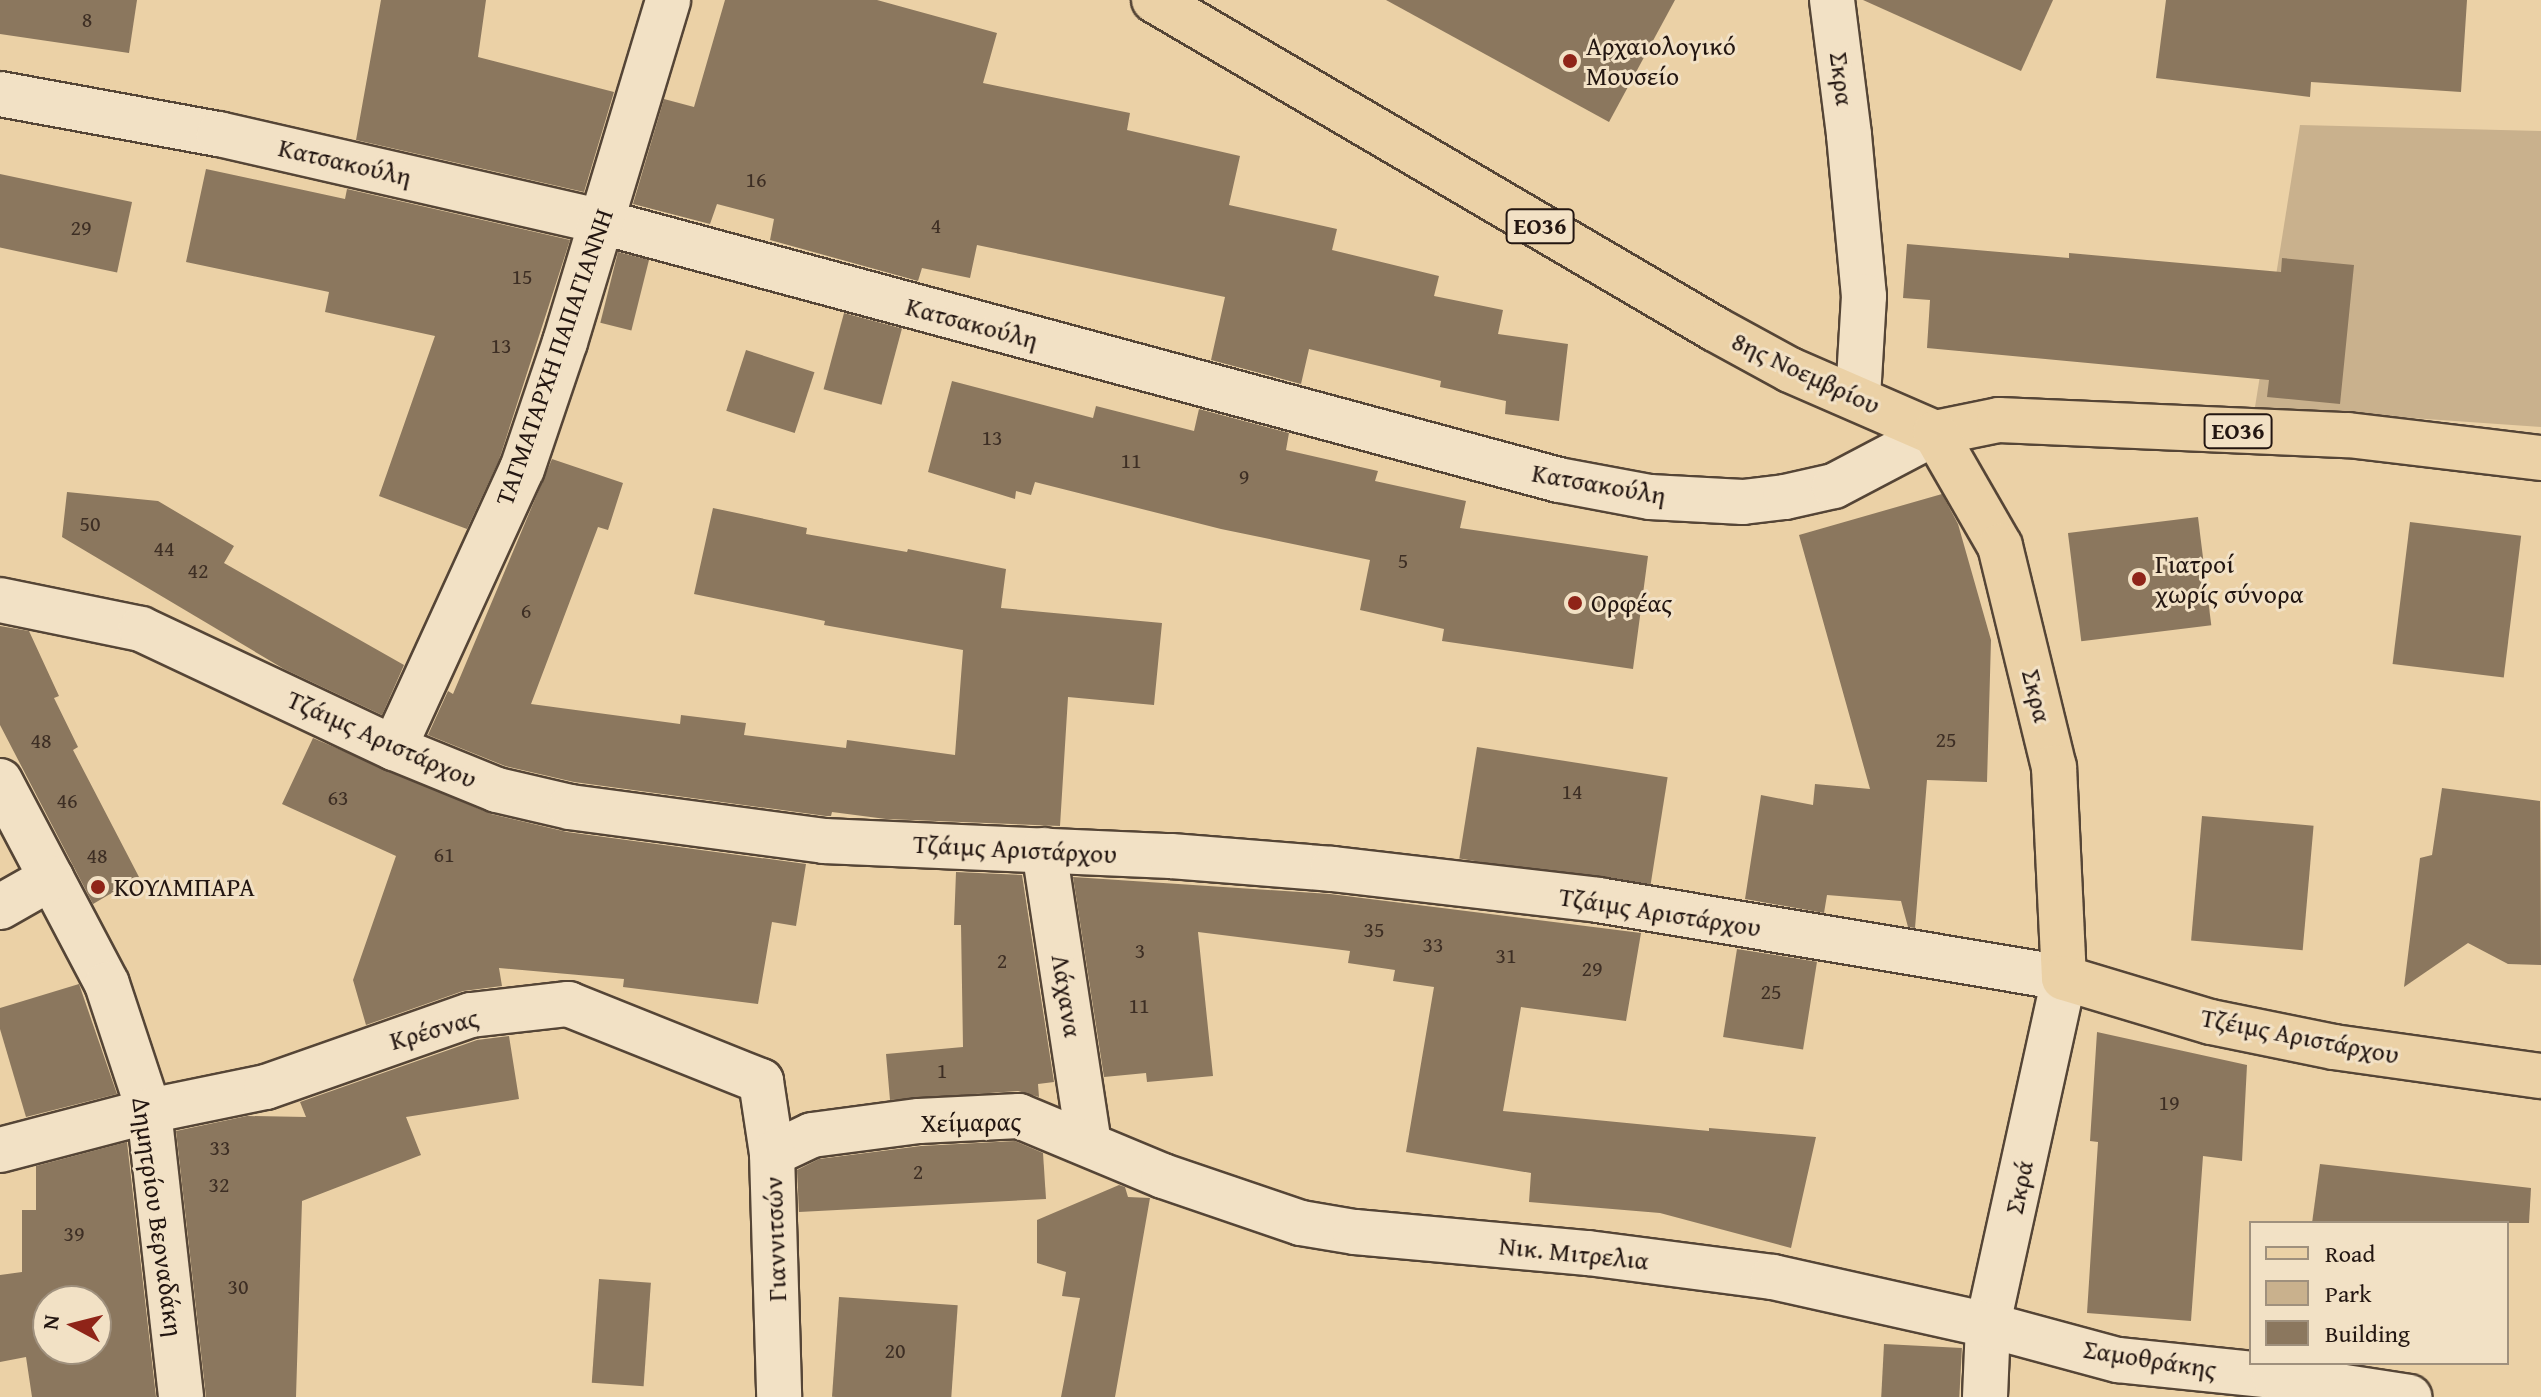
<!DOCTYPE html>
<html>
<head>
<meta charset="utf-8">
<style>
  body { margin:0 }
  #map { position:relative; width:2541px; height:1397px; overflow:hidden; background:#ebd1a6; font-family:"Gentium Book Plus",serif }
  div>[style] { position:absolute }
  .green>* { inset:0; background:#c9b18d }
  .building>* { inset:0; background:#8b775e; transform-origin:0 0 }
  .roads { filter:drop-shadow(2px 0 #554536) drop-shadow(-2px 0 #554536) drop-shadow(0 2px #554536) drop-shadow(0 -2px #554536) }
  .minor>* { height:44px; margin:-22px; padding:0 22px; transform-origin:22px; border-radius:22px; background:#f2e1c5 }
  .primary>* { height:44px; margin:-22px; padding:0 22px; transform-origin:22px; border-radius:22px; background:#ebd1a6 }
  .dots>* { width:22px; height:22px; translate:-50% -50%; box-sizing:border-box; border:4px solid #f2e1c5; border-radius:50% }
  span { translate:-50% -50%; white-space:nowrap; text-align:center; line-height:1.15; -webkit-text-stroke:6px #f2e1c5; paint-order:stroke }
  .number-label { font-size:22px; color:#3d2e24 }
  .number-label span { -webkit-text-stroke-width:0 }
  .shield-label span { padding:2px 6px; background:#f2e1c5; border:2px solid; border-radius:6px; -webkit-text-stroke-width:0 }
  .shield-label { font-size:24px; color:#231611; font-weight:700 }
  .poi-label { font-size:26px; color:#231611 }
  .left { translate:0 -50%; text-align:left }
  .street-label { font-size:26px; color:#231611 }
  .legend { position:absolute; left:2249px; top:1221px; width:260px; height:144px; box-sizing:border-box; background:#f2e1c5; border:2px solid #9f907d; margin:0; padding:10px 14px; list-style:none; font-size:24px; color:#231611 }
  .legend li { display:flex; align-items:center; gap:16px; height:40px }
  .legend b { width:40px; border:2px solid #9f907d }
  .north { position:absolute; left:32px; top:1285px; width:80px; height:80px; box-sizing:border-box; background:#f2e1c5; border:2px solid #9f907d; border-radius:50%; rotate:277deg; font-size:22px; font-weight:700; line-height:32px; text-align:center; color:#231611 }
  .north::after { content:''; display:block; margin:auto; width:28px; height:36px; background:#8f2418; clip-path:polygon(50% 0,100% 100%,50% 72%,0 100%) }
</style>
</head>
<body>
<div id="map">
  <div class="green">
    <i style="clip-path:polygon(2300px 125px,2541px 131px,2541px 427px,2255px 407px)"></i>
  </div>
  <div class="building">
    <i style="clip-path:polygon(0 0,137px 0,129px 53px,0 34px)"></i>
    <i style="clip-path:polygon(381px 0,486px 0,478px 57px,614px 92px,584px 192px,356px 140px)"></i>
    <i style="clip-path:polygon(725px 0,877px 0,997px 33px,983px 83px,1130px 113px,1127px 130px,1240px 156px,1229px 205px,1337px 229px,1332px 250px,1439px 276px,1434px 296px,1503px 310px,1498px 334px,1568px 344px,1559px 421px,1505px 414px,1506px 401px,1440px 387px,1441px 381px,1309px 349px,1301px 384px,1211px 360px,1225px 297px,977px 245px,970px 278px,922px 268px,918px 281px,770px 240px,774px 219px,717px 204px,710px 224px,633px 204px,664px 99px,694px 107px)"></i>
    <i style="clip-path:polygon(1386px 0,1675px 0,1609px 122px)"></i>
    <i style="clip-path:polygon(1863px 0,2053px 0,2021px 71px)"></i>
    <i style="clip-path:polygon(2166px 0,2467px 0,2461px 92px,2311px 82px,2310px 97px,2156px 78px)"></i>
    <i style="clip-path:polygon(206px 169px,345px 199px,347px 189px,570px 240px,499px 460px,467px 529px,379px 496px,435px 336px,325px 312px,329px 292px,186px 262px)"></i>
    <i style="left:0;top:174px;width:135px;height:72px;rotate:12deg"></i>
    <i style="clip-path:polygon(1907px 244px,2069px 258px,2069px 253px,2281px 272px,2282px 258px,2354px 265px,2340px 404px,2267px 397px,2269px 380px,1927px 348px,1930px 300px,1903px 298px)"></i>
    <i style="left:618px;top:252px;width:32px;height:73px;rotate:14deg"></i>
    <i style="left:844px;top:313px;width:60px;height:79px;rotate:15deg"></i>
    <i style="left:746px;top:350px;width:72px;height:64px;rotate:18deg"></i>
    <i style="clip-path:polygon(952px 381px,1093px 418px,1096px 406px,1194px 431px,1199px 409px,1289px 433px,1286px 450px,1378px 471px,1375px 481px,1466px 501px,1460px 528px,1648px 556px,1633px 669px,1442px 641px,1444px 629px,1360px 610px,1370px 560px,1221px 529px,1035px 482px,1031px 495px,1016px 491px,1015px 499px,928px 472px)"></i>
    <i style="clip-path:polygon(552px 459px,623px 483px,608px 530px,598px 527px,531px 704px,680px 724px,681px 715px,746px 723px,744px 735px,846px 748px,847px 740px,955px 755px,963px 650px,824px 625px,825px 621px,694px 594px,713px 508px,807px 528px,806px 534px,907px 552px,908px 549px,1006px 569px,1001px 608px,1162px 623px,1154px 705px,1068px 697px,1060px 826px,886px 819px,832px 812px,831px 816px,826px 816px,574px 782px,505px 766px,428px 735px,448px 691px,453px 694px)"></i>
    <i style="clip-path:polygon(67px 492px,158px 501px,234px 546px,224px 563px,404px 665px,382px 715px,284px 669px,62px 537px)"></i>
    <i style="clip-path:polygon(1942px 494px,1958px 524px,1991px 640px,1987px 782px,1927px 780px,1915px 928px,1908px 927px,1901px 901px,1827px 895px,1824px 913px,1745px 899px,1761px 795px,1813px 805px,1815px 784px,1870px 789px,1799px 535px)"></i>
    <i style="left:2198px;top:517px;width:109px;height:131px;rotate:83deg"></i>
    <i style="left:2410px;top:522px;width:112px;height:143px;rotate:7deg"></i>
    <i style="clip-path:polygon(0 626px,29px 631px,59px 696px,54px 698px,78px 747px,73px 750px,139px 877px,93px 904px,0 725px)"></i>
    <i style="clip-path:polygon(313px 738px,491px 814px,567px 832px,806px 864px,796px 926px,772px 922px,758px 1004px,623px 987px,624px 979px,499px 968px,502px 986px,463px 991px,366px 1025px,353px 980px,396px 856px,282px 804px)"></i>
    <i style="left:1477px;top:747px;width:193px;height:113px;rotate:9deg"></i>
    <i style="clip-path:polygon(2442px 788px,2540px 801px,2541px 965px,2508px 964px,2468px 943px,2404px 987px,2420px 858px,2432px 855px)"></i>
    <i style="left:2202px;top:816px;width:112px;height:125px;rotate:5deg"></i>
    <i style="clip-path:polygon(956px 872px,1022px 875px,1054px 1082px,1038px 1084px,1039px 1097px,1018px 1091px,890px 1100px,886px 1054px,963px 1047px,961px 925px,954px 925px)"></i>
    <i style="clip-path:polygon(1073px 877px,1330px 894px,1641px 933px,1626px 1021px,1521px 1007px,1503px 1111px,1709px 1131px,1709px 1128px,1816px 1137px,1791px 1248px,1660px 1213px,1529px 1202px,1531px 1173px,1406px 1152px,1434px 987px,1393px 981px,1395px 970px,1348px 963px,1350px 951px,1198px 932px,1213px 1076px,1147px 1082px,1146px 1073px,1104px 1077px)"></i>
    <i style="left:1737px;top:949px;width:81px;height:89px;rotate:9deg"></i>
    <i style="clip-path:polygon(79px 984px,117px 1094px,26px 1117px,0 1029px,0 1008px)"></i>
    <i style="clip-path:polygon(2097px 1032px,2247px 1065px,2242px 1161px,2203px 1156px,2191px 1321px,2087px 1313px,2098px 1142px,2090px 1141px)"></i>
    <i style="clip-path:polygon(509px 1036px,519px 1099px,406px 1117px,421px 1155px,302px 1201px,296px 1397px,206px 1397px,176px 1131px,247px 1116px,306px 1117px,300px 1102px,477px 1040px)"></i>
    <i style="clip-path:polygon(1015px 1141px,1043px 1153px,1046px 1199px,799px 1212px,797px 1170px,819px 1159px,921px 1146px)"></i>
    <i style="clip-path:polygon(evenodd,127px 1142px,156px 1397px,32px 1397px,26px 1357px,0 1362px,0 1275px,22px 1272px,22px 1210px,36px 1210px,36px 1166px,127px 1142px,48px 1301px,96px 1301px,96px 1349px,48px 1349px,48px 1301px)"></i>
    <i style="clip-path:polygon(2320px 1164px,2531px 1188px,2529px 1223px,2312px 1223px)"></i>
    <i style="clip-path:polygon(1119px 1185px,1125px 1187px,1128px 1197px,1150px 1198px,1115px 1397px,1061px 1397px,1080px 1298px,1062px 1296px,1066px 1272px,1037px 1263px,1037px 1220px)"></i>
    <i style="left:599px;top:1279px;width:52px;height:104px;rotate:4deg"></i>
    <i style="left:839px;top:1297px;width:119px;height:100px;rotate:4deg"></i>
    <i style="left:1884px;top:1344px;width:78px;height:53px;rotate:3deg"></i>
  </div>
  <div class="roads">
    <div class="minor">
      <i style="left:1832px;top:0;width:136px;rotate:82.8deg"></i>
      <i style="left:1849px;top:135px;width:162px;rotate:84.7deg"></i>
      <i style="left:1864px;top:296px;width:102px;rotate:93.4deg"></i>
      <i style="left:0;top:94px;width:223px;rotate:10.4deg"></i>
      <i style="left:219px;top:134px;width:393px;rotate:12.9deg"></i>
      <i style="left:602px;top:222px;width:991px;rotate:15.09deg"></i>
      <i style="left:1559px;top:480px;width:93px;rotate:10.6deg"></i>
      <i style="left:1650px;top:497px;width:93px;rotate:3.1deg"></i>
      <i style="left:1743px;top:502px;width:42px;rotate:-6.8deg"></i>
      <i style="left:1785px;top:497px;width:50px;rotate:-12.7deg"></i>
      <i style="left:1834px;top:486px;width:114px;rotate:-27.7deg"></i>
      <i style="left:0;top:600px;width:144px;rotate:11.6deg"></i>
      <i style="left:141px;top:629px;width:280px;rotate:25.2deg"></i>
      <i style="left:394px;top:748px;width:111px;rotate:22.2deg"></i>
      <i style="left:497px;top:790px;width:75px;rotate:13.1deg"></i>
      <i style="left:570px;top:807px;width:256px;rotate:7.6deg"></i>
      <i style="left:824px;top:841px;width:347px;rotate:2.5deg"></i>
      <i style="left:1171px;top:856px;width:162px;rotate:4.6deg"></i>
      <i style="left:1332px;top:869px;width:268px;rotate:6.6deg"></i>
      <i style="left:1598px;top:900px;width:472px;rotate:9.5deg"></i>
      <i style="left:2064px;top:978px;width:355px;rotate:102.4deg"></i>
      <i style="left:1988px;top:1325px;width:72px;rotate:92.4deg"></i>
      <i style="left:394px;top:748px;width:307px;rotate:-65.4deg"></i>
      <i style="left:522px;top:469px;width:134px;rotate:-71.3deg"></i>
      <i style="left:565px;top:342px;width:357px;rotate:-73.2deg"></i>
      <i style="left:0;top:781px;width:229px;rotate:62.2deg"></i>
      <i style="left:107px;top:984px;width:134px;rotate:71.7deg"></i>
      <i style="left:149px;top:1111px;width:288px;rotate:83.6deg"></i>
      <i style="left:1044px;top:850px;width:296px;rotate:81.3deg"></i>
      <i style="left:0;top:907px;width:59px;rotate:-29.6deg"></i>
      <i style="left:0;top:1150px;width:154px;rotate:-14.7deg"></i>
      <i style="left:149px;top:1111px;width:119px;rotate:-11.6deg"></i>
      <i style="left:266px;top:1087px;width:217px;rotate:-19.4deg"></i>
      <i style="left:471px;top:1015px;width:98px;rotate:-6.5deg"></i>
      <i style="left:568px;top:1004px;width:208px;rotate:21.8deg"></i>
      <i style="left:761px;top:1081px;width:74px;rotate:81.4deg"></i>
      <i style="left:772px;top:1154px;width:243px;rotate:88.3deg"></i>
      <i style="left:772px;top:1154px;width:44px;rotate:-25.4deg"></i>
      <i style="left:812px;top:1135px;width:108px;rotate:-7.5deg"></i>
      <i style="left:919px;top:1121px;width:100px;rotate:-2.9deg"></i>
      <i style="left:1019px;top:1116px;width:156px;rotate:22.6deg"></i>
      <i style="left:1163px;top:1176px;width:146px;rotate:18.8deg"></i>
      <i style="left:1301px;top:1223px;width:55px;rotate:9.5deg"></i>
      <i style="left:1355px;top:1232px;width:234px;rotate:5.2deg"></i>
      <i style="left:1588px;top:1253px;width:187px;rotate:7.4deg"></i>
      <i style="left:1773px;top:1277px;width:220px;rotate:12.6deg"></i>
      <i style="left:1988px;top:1325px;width:135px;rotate:15.1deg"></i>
      <i style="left:2118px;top:1360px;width:157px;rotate:5.9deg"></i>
      <i style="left:2274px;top:1376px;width:137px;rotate:8.8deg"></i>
    </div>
    <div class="primary">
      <i style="left:1154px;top:0;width:650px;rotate:30.39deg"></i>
      <i style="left:1715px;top:329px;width:85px;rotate:28.7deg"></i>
      <i style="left:1790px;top:370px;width:158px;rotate:23.5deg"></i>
      <i style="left:1935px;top:433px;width:65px;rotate:-11.5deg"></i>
      <i style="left:1999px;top:420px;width:349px;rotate:2.5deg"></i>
      <i style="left:2348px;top:435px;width:194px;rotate:6.8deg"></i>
      <i style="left:1935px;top:433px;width:130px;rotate:60.1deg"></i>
      <i style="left:2000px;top:546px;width:228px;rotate:76.3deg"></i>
      <i style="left:2054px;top:767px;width:211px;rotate:87.3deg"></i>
      <i style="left:2064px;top:978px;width:153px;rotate:16.7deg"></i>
      <i style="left:2211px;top:1022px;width:126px;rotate:11.5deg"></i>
      <i style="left:2334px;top:1047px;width:209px;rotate:8deg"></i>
    </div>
  </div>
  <div class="dots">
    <i style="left:1570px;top:61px;background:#8f2418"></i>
    <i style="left:2139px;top:579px;background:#8f2418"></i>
    <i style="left:1575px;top:603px;background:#8f2418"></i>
    <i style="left:98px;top:887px;background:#8f2418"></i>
  </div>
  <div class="number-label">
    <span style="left:87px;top:20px">8</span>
    <span style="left:756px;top:180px">16</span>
    <span style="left:936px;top:226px">4</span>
    <span style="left:81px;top:228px">29</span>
    <span style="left:522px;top:277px">15</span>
    <span style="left:501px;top:346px">13</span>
    <span style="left:992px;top:438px">13</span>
    <span style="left:1131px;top:461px">11</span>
    <span style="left:1244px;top:477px">9</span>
    <span style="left:90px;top:524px">50</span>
    <span style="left:164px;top:549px">44</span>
    <span style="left:1403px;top:561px">5</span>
    <span style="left:198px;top:571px">42</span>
    <span style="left:526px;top:611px">6</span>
    <span style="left:1946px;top:740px">25</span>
    <span style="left:41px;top:741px">48</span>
    <span style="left:1572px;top:792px">14</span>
    <span style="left:338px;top:798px">63</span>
    <span style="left:67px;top:801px">46</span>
    <span style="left:444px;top:855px">61</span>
    <span style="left:97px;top:856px">48</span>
    <span style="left:1374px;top:930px">35</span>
    <span style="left:1433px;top:945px">33</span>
    <span style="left:1140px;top:951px">3</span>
    <span style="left:1506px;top:956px">31</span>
    <span style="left:1002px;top:961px">2</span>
    <span style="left:1592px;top:969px">29</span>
    <span style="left:1771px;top:992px">25</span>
    <span style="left:1139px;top:1006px">11</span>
    <span style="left:942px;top:1071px">1</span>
    <span style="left:2169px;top:1103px">19</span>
    <span style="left:220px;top:1148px">33</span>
    <span style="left:918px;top:1172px">2</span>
    <span style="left:219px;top:1185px">32</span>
    <span style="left:74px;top:1234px">39</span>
    <span style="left:238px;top:1287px">30</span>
    <span style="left:895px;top:1351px">20</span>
  </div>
  <div class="shield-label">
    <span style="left:1540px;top:226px">ΕΟ36</span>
    <span style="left:2238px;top:431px">ΕΟ36</span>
  </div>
  <div class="poi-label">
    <span class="left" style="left:1586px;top:61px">Αρχαιολογικό<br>Μουσείο</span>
    <span class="left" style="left:2155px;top:579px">Γιατροί<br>χωρίς σύνορα</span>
    <span class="left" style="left:1591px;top:603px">Ορφέας</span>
    <span class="left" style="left:114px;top:887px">ΚΟΥΛΜΠΑΡΑ</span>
  </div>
  <div class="street-label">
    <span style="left:1842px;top:79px;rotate:83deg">Σκρα</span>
    <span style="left:345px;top:162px;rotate:13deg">Κατσακούλη</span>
    <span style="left:972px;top:323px;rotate:15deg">Κατσακούλη</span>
    <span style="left:554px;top:357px;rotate:-71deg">ΤΑΓΜΑΤΑΡΧΗ ΠΑΠΑΓΙΑΝΝΗ</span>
    <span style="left:1806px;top:373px;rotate:25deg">8ης Νοεμβρίου</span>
    <span style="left:1599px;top:484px;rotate:10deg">Κατσακούλη</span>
    <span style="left:2037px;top:696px;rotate:76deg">Σκρα</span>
    <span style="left:382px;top:739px;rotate:24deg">Τζάιμς Αριστάρχου</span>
    <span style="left:1015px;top:849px;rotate:3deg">Τζάιμς Αριστάρχου</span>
    <span style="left:1660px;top:912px;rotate:9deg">Τζάιμς Αριστάρχου</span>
    <span style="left:1067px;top:996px;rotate:81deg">Λάχανα</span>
    <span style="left:434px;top:1029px;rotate:-16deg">Κρέσνας</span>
    <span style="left:2300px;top:1036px;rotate:11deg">Τζέιμς Αριστάρχου</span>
    <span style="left:971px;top:1122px;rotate:-1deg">Χείμαρας</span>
    <span style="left:2019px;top:1187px;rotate:-78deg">Σκρά</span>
    <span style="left:158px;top:1217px;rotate:82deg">Δημητρίου Βερναδάκη</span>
    <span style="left:775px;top:1239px;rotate:-92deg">Γιαννιτσών</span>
    <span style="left:1574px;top:1253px;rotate:6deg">Νικ. Μιτρελια</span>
    <span style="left:2150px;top:1359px;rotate:9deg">Σαμοθράκης</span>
  </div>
  <ul class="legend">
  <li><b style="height:10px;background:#ebd1a6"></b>Road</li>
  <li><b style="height:22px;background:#c9b18d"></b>Park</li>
  <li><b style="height:22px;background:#8b775e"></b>Building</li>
  </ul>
  <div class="north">N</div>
</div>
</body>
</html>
